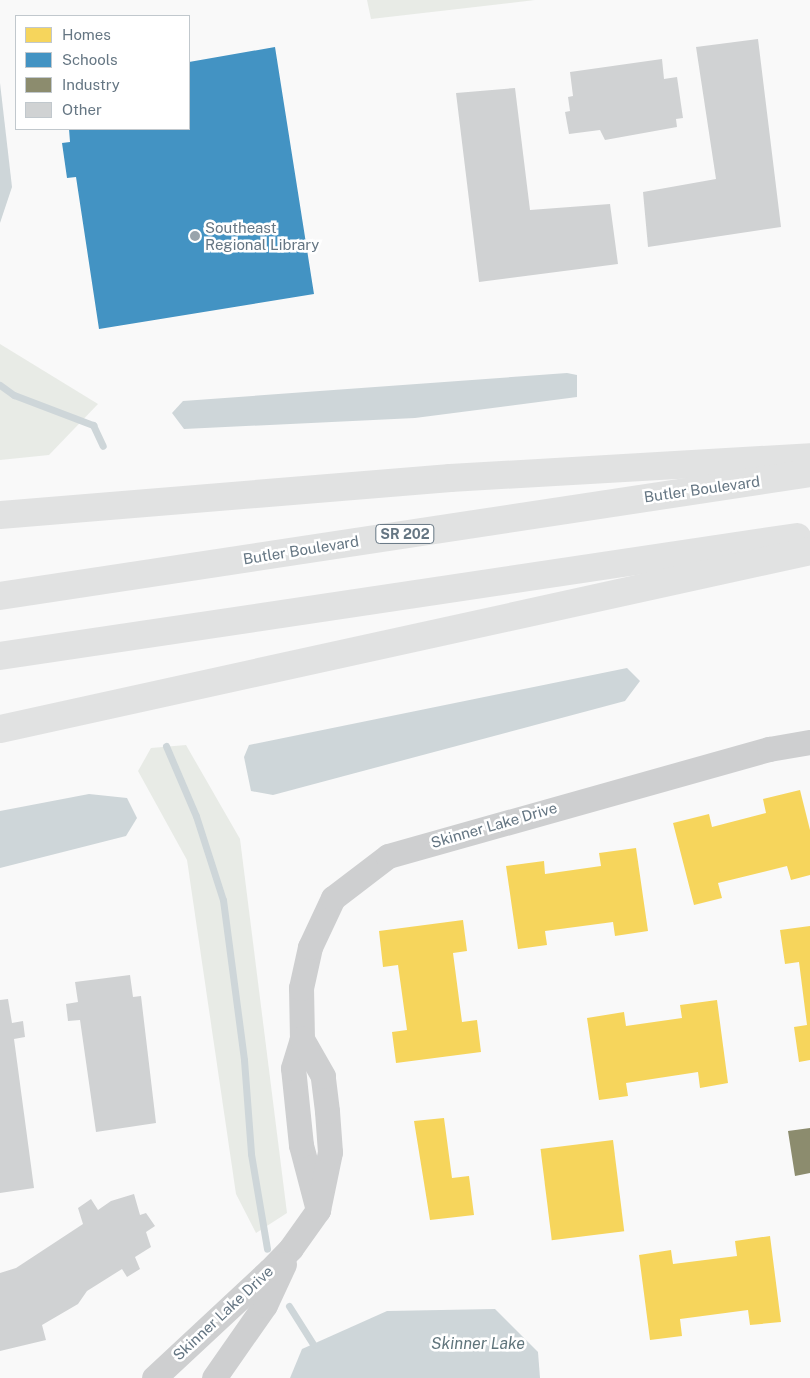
<!DOCTYPE html>
<html>
<head>
<meta charset="utf-8">
<style>
  body { margin:0 }
  #map { position:relative; width:810px; height:1378px; overflow:hidden; background:#f9f9f9; font-family:"Public Sans",sans-serif }
  div>[style] { position:absolute }
  .green>* { inset:0; background:#e8ebe6 }
  .water>* { inset:0; background:#ced6d9 }
  .homes>* { inset:0; background:#f6d55c; transform-origin:0 0 }
  .schools>* { inset:0; background:#4393c3 }
  .industry>* { inset:0; background:#8c8c6e }
  .stream>* { height:7px; margin:-3.5px; padding:0 3.5px; transform-origin:3.5px; border-radius:3.5px; background:#ced6d9 }
  .building>* { inset:0; background:#d0d2d3 }
  .minor>* { height:25px; margin:-12.5px; padding:0 12.5px; transform-origin:12.5px; border-radius:12.5px; background:#cecfd0 }
  .motorway>* { height:28px; margin:-14px; padding:0 14px; transform-origin:14px; border-radius:14px; background:#e1e2e2 }
  .dots>* { width:14px; height:14px; translate:-50% -50%; box-sizing:border-box; border:2px solid #fff; border-radius:50% }
  span { translate:-50% -50%; white-space:nowrap; text-align:center; line-height:1.15; -webkit-text-stroke:5px #fff; paint-order:stroke }
  .shield-label span { padding:1px 4px; background:#fff; border:1px solid; border-radius:4px; -webkit-text-stroke-width:0 }
  .shield-label { font-size:14px; color:#657683; font-weight:700 }
  .poi-label { font-size:15px; color:#657683 }
  .left { translate:0 -50%; text-align:left }
  .street-label { font-size:15px; color:#657683 }
  .water-label { font-size:16px; color:#60757c; font-style:italic }
  .legend { position:absolute; left:15px; top:15px; width:175px; height:115px; box-sizing:border-box; background:#fff; border:1px solid #c1c8cd; margin:0; padding:6px 9px; list-style:none; font-size:15px; color:#657683 }
  .legend li { display:flex; align-items:center; gap:10px; height:25px }
  .legend b { width:25px; border:1px solid #c1c8cd }
</style>
</head>
<body>
<div id="map">
  <div class="green">
    <i style="clip-path:polygon(367px 0,535px 0,371px 19px)"></i>
    <i style="clip-path:polygon(0 344px,98px 404px,49px 455px,0 460px)"></i>
    <i style="clip-path:polygon(186px 745px,240px 839px,287px 1213px,256px 1233px,236px 1194px,187px 860px,138px 771px,151px 748px)"></i>
  </div>
  <div class="water">
    <i style="clip-path:polygon(0 83px,12px 187px,0 223px)"></i>
    <i style="clip-path:polygon(567px 373px,577px 375px,577px 397px,415px 418px,184px 429px,172px 413px,183px 401px)"></i>
    <i style="clip-path:polygon(627px 668px,640px 681px,625px 701px,273px 795px,251px 791px,244px 757px,249px 745px)"></i>
    <i style="clip-path:polygon(89px 794px,127px 798px,137px 818px,126px 836px,0 868px,0 811px)"></i>
    <i style="clip-path:polygon(495px 1309px,538px 1352px,540px 1378px,290px 1378px,302px 1349px,387px 1311px)"></i>
  </div>
  <div class="homes">
    <i style="clip-path:polygon(800px 790px,810px 830px,810px 875px,791px 880px,787px 866px,718px 883px,722px 898px,694px 905px,673px 823px,709px 814px,712px 827px,766px 813px,763px 799px)"></i>
    <i style="clip-path:polygon(636px 848px,648px 931px,615px 936px,613px 922px,545px 931px,547px 945px,518px 949px,506px 866px,544px 861px,545px 874px,601px 866px,599px 853px)"></i>
    <i style="clip-path:polygon(463px 920px,467px 951px,453px 953px,462px 1022px,477px 1020px,481px 1052px,396px 1063px,392px 1032px,407px 1030px,398px 965px,383px 967px,379px 931px)"></i>
    <i style="clip-path:polygon(810px 926px,810px 1060px,799px 1062px,794px 1027px,807px 1025px,799px 962px,785px 964px,780px 930px)"></i>
    <i style="clip-path:polygon(717px 1000px,728px 1083px,700px 1088px,698px 1072px,626px 1083px,628px 1096px,599px 1100px,587px 1018px,624px 1012px,626px 1026px,682px 1018px,680px 1005px)"></i>
    <i style="clip-path:polygon(444px 1118px,452px 1178px,469px 1176px,474px 1215px,430px 1220px,414px 1121px)"></i>
    <i style="left:613px;top:1140px;width:92px;height:73px;rotate:83deg"></i>
    <i style="clip-path:polygon(770px 1236px,781px 1322px,750px 1325px,748px 1310px,680px 1319px,682px 1336px,650px 1340px,639px 1255px,671px 1250px,673px 1264px,737px 1256px,735px 1241px)"></i>
  </div>
  <div class="schools">
    <i style="clip-path:polygon(275px 47px,314px 294px,99px 329px,76px 177px,67px 178px,62px 143px,70px 142px,69px 129px,189px 129px,189px 62px)"></i>
  </div>
  <div class="industry">
    <i style="clip-path:polygon(810px 1128px,810px 1173px,795px 1176px,788px 1131px)"></i>
  </div>
  <div class="stream">
    <i style="left:0;top:385px;width:17px;rotate:36deg"></i>
    <i style="left:14px;top:395px;width:85px;rotate:20.8deg"></i>
    <i style="left:93px;top:425px;width:23px;rotate:65deg"></i>
    <i style="left:166px;top:746px;width:76px;rotate:66.8deg"></i>
    <i style="left:196px;top:816px;width:88px;rotate:72.2deg"></i>
    <i style="left:223px;top:900px;width:161px;rotate:82.5deg"></i>
    <i style="left:244px;top:1060px;width:94px;rotate:85.7deg"></i>
    <i style="left:251px;top:1154px;width:96px;rotate:80.4deg"></i>
    <i style="left:289px;top:1306px;width:45px;rotate:57.7deg"></i>
  </div>
  <div class="building">
    <i style="clip-path:polygon(758px 39px,781px 227px,648px 247px,643px 192px,716px 179px,696px 47px)"></i>
    <i style="clip-path:polygon(662px 59px,664px 79px,677px 77px,683px 118px,676px 119px,677px 127px,605px 140px,600px 130px,569px 134px,565px 112px,570px 111px,568px 97px,573px 96px,570px 72px)"></i>
    <i style="clip-path:polygon(515px 88px,530px 210px,610px 204px,618px 264px,479px 282px,456px 93px)"></i>
    <i style="clip-path:polygon(130px 975px,133px 997px,141px 996px,156px 1123px,96px 1132px,80px 1020px,68px 1021px,66px 1004px,78px 1002px,75px 982px)"></i>
    <i style="clip-path:polygon(8px 999px,12px 1023px,23px 1021px,25px 1037px,14px 1039px,34px 1188px,0 1193px,0 1000px)"></i>
    <i style="clip-path:polygon(134px 1194px,140px 1215px,146px 1213px,155px 1226px,146px 1232px,151px 1247px,135px 1257px,140px 1269px,127px 1277px,122px 1269px,87px 1291px,78px 1304px,42px 1325px,46px 1340px,0 1351px,0 1273px,16px 1268px,83px 1224px,78px 1208px,91px 1199px,98px 1210px,111px 1201px)"></i>
  </div>
  <div class="minor">
    <i style="left:318px;top:1210px;width:67px;rotate:-104.7deg"></i>
    <i style="left:301px;top:1145px;width:77px;rotate:-95.9deg"></i>
    <i style="left:293px;top:1068px;width:30px;rotate:-73deg"></i>
    <i style="left:302px;top:1039px;width:51px;rotate:-91.1deg"></i>
    <i style="left:301px;top:988px;width:42px;rotate:-77.6deg"></i>
    <i style="left:310px;top:947px;width:54px;rotate:-64.9deg"></i>
    <i style="left:333px;top:898px;width:69px;rotate:-37.4deg"></i>
    <i style="left:388px;top:856px;width:396px;rotate:-15.7deg"></i>
    <i style="left:769px;top:749px;width:42px;rotate:-9.7deg"></i>
    <i style="left:154px;top:1378px;width:158px;rotate:-43deg"></i>
    <i style="left:270px;top:1270px;width:30px;rotate:-46deg"></i>
    <i style="left:291px;top:1248px;width:47px;rotate:-54.6deg"></i>
    <i style="left:318px;top:1210px;width:59px;rotate:-78.3deg"></i>
    <i style="left:330px;top:1152px;width:41px;rotate:-94.2deg"></i>
    <i style="left:327px;top:1111px;width:35px;rotate:-97deg"></i>
    <i style="left:323px;top:1076px;width:43px;rotate:-119.6deg"></i>
    <i style="left:214px;top:1378px;width:89px;rotate:-55.1deg"></i>
    <i style="left:265px;top:1305px;width:45px;rotate:-65.1deg"></i>
  </div>
  <div class="motorway">
    <i style="left:0;top:515px;width:452px;rotate:-4.7deg"></i>
    <i style="left:450px;top:478px;width:361px;rotate:-3.3deg"></i>
    <i style="left:0;top:596px;width:819px;rotate:-8.63deg"></i>
    <i style="left:0;top:656px;width:806px;rotate:-8.49deg"></i>
    <i style="left:0;top:729px;width:829px;rotate:-12.39deg"></i>
  </div>
  <div class="dots">
    <i style="left:195px;top:236px;background:#99a4ac"></i>
  </div>
  <div class="shield-label">
    <span style="left:405px;top:534px">SR 202</span>
  </div>
  <div class="poi-label">
    <span class="left" style="left:205px;top:236px">Southeast<br>Regional Library</span>
  </div>
  <div class="street-label">
    <span style="left:702px;top:489px;rotate:-8deg">Butler Boulevard</span>
    <span style="left:301px;top:550px;rotate:-9deg">Butler Boulevard</span>
    <span style="left:494px;top:825px;rotate:-16deg">Skinner Lake Drive</span>
    <span style="left:223px;top:1313px;rotate:-43deg">Skinner Lake Drive</span>
  </div>
  <div class="water-label">
    <span style="left:478px;top:1344px">Skinner Lake</span>
  </div>
  <ul class="legend">
  <li><b style="height:14px;background:#f6d55c"></b>Homes</li>
  <li><b style="height:14px;background:#4393c3"></b>Schools</li>
  <li><b style="height:14px;background:#8c8c6e"></b>Industry</li>
  <li><b style="height:14px;background:#d0d2d3"></b>Other</li>
  </ul>
</div>
</body>
</html>
